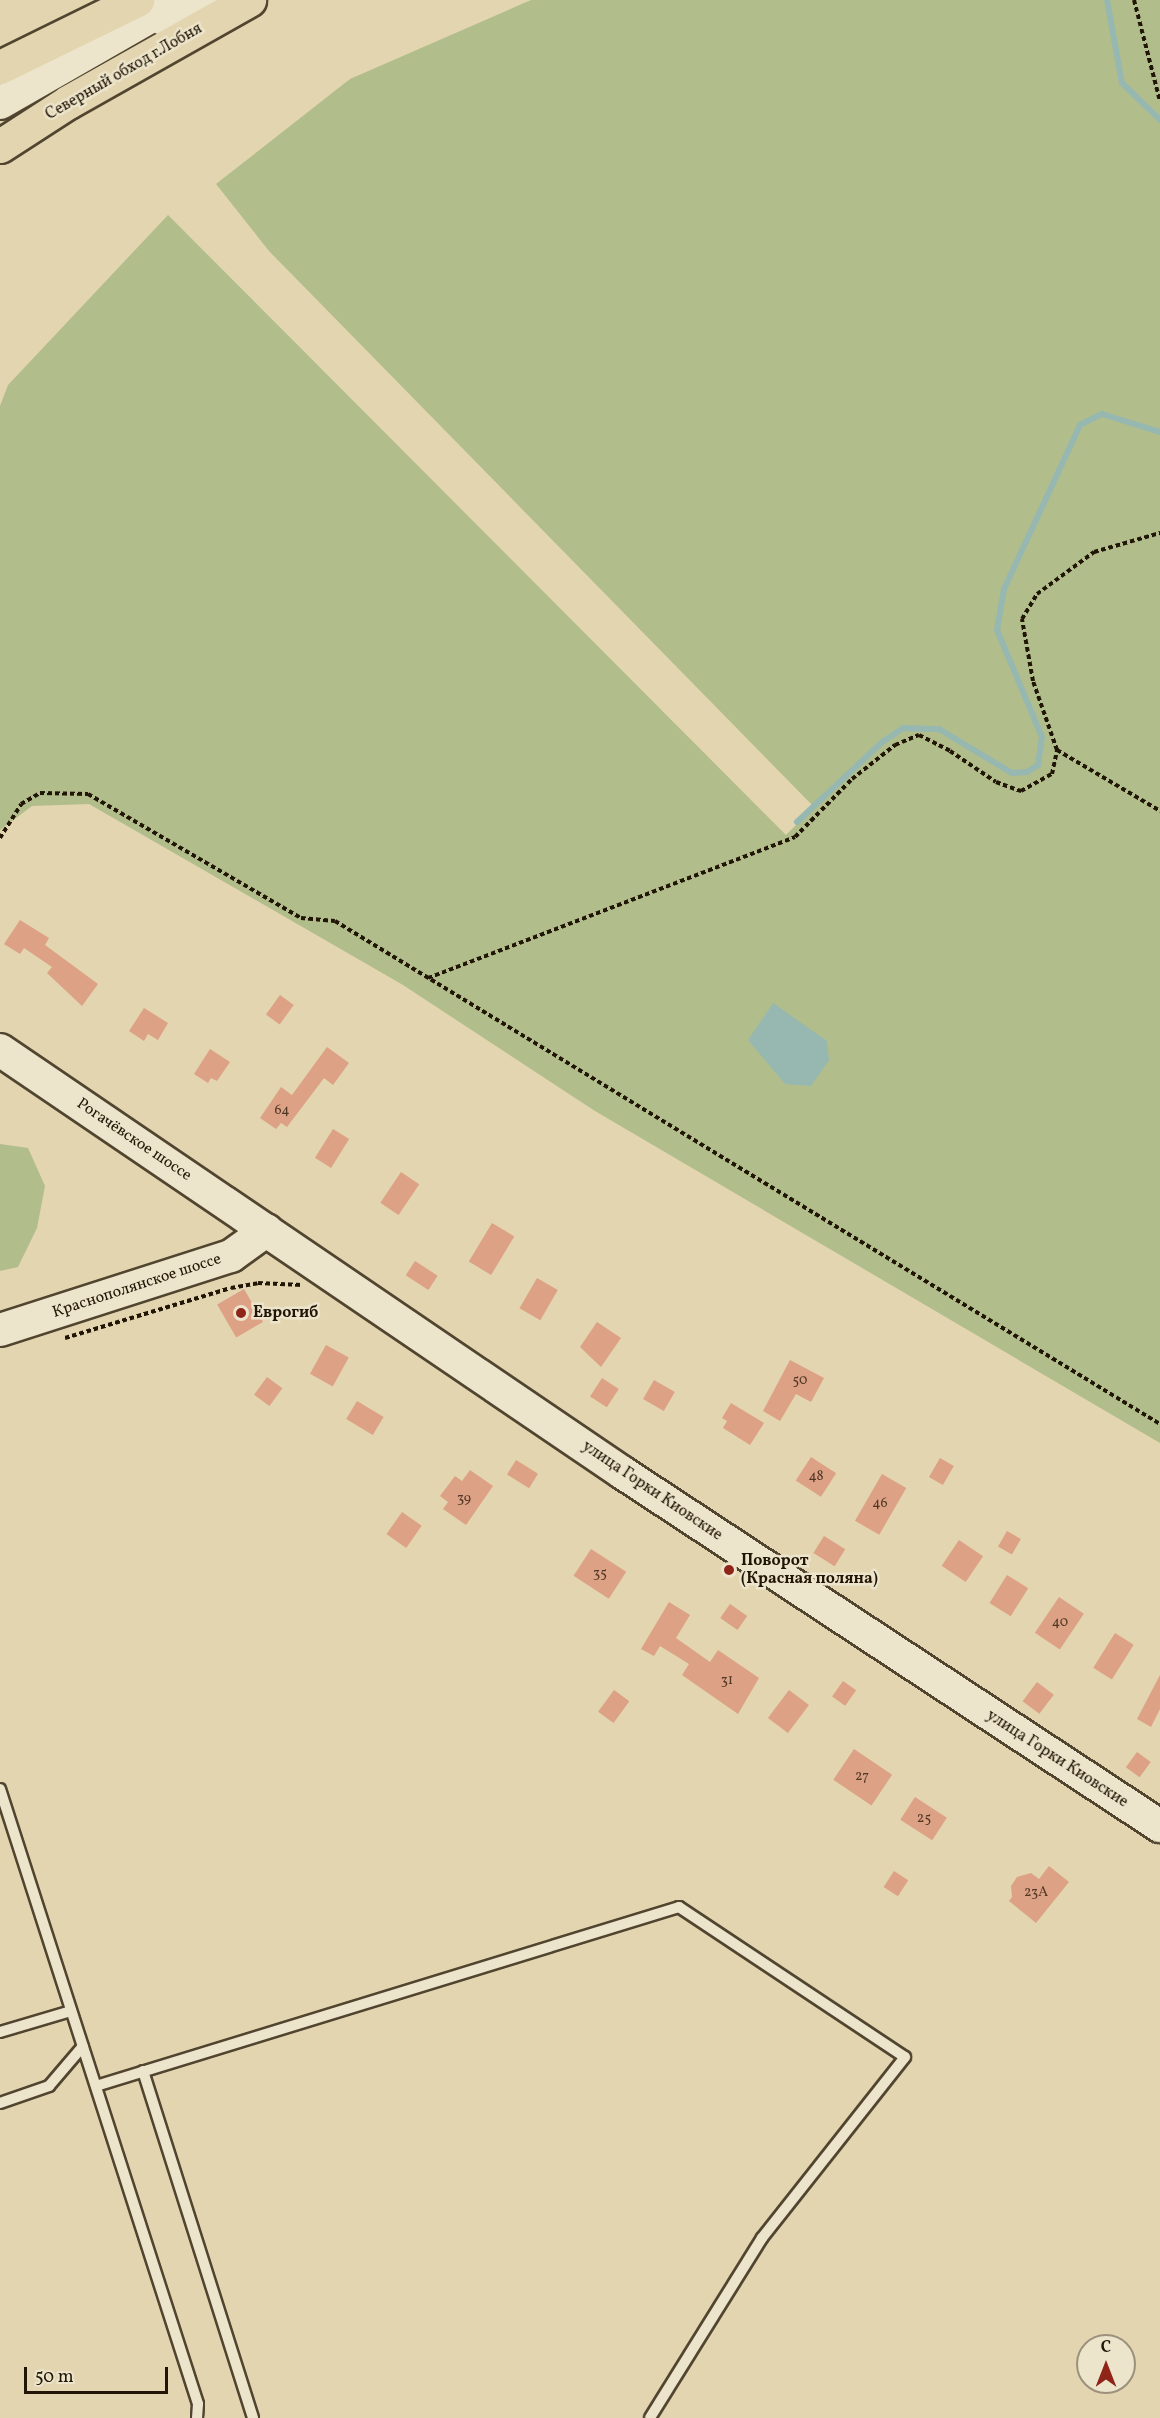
<!DOCTYPE html>
<html>
<head>
<meta charset="utf-8">
<style>
  body { margin:0 }
  #map { position:relative; width:1160px; height:2418px; overflow:hidden; background:#e2d5af; font-family:Vollkorn,serif }
  div>[style] { position:absolute }
  .green>* { inset:0; background:#b2bd8c }
  .water>* { inset:0; background:#96b8b1 }
  .stream>* { height:6px; margin:-3px; padding:0 3px; transform-origin:3px; border-radius:3px; background:#96b8b1 }
  .building>* { inset:0; background:#dda185; transform-origin:0 0 }
  .path>* { height:4px; margin-top:-2px; transform-origin:0; background:repeating-linear-gradient(90deg,#211505 0 4.5px,transparent 0 7.5px) }
  .roads { filter:drop-shadow(2px 0 #514530) drop-shadow(-2px 0 #514530) drop-shadow(0 2px #514530) drop-shadow(0 -2px #514530) }
  .lane>* { height:10px; margin:-5px; padding:0 5px; transform-origin:5px; border-radius:5px; background:#ece4cb }
  .secondary>* { height:32px; margin:-16px; padding:0 16px; transform-origin:16px; border-radius:16px; background:#ece4cb }
  .primary>* { height:33px; margin:-16.5px; padding:0 16.5px; transform-origin:16.5px; border-radius:16.5px; background:#e2d5af }
  .dots>* { width:16px; height:16px; translate:-50% -50%; box-sizing:border-box; border:3px solid #ece4cb; border-radius:50% }
  span { translate:-50% -50%; white-space:nowrap; text-align:center; line-height:1.15; -webkit-text-stroke:5px #ece4cb; paint-order:stroke }
  .number-label { font-size:14px; color:#503825 }
  .number-label span { -webkit-text-stroke-width:0 }
  .street-label { font-size:16px; color:#211505 }
  .poi-label { font-size:16px; color:#211505; font-weight:700 }
  .left { translate:0 -50%; text-align:left }
  .north { position:absolute; left:1076px; top:2334px; width:60px; height:60px; box-sizing:border-box; background:#ece4cb; border:2px solid #9b917c; border-radius:50%; rotate:0deg; font-size:16px; font-weight:700; line-height:24px; text-align:center; color:#211505 }
  .north::after { content:''; display:block; margin:auto; width:21px; height:27px; background:#8f2418; clip-path:polygon(50% 0,100% 100%,50% 72%,0 100%) }
  .scale { position:absolute; left:24px; top:2367px; width:144px; height:27px; box-sizing:border-box; border:3px solid #211505; border-top:0; padding-left:8px; font-size:18px; line-height:21px; white-space:nowrap; color:#211505; -webkit-text-stroke:4px #ece4cb; paint-order:stroke }
</style>
</head>
<body>
<div id="map">
  <div class="green">
    <i style="clip-path:polygon(531px 0,1160px 0,1160px 1443px,595px 1111px,403px 985px,89px 804px,32px 806px,0 830px,0 406px,8px 385px,168px 215px,786px 835px,814px 807px,269px 251px,216px 184px,350px 79px)"></i>
    <i style="clip-path:polygon(0 1144px,28px 1148px,45px 1186px,37px 1228px,18px 1267px,0 1271px)"></i>
  </div>
  <div class="water">
    <i style="clip-path:polygon(773px 1003px,827px 1041px,829px 1060px,811px 1086px,785px 1084px,748px 1040px)"></i>
  </div>
  <div class="stream">
    <i style="left:1107px;top:0;width:84px;rotate:79.8deg"></i>
    <i style="left:1122px;top:83px;width:53px;rotate:44.2deg"></i>
    <i style="left:797px;top:822px;width:115px;rotate:-43.2deg"></i>
    <i style="left:881px;top:743px;width:27px;rotate:-34deg"></i>
    <i style="left:903px;top:728px;width:36px;rotate:2deg"></i>
    <i style="left:939px;top:729px;width:85px;rotate:31.1deg"></i>
    <i style="left:1012px;top:773px;width:15px;rotate:-4deg"></i>
    <i style="left:1027px;top:772px;width:13px;rotate:-32deg"></i>
    <i style="left:1038px;top:765px;width:28px;rotate:-82deg"></i>
    <i style="left:1042px;top:737px;width:116px;rotate:-112.8deg"></i>
    <i style="left:997px;top:630px;width:42px;rotate:-80.3deg"></i>
    <i style="left:1004px;top:589px;width:181px;rotate:-65.1deg"></i>
    <i style="left:1080px;top:425px;width:25px;rotate:-27deg"></i>
    <i style="left:1102px;top:414px;width:61px;rotate:17.2deg"></i>
  </div>
  <div class="building">
    <i style="clip-path:polygon(20px 920px,49px 938px,45px 945px,98px 984px,82px 1006px,47px 973px,52px 967px,24px 948px,20px 954px,4px 944px)"></i>
    <i style="left:280px;top:995px;width:17px;height:24px;rotate:36deg"></i>
    <i style="clip-path:polygon(144px 1008px,168px 1023px,158px 1040px,148px 1034px,144px 1041px,129px 1031px)"></i>
    <i style="clip-path:polygon(327px 1047px,349px 1063px,333px 1085px,324px 1078px,287px 1127px,281px 1123px,276px 1129px,260px 1118px,281px 1087px,292px 1095px)"></i>
    <i style="clip-path:polygon(210px 1049px,230px 1062px,217px 1081px,211px 1078px,208px 1083px,194px 1074px)"></i>
    <i style="left:333px;top:1129px;width:19px;height:34px;rotate:32deg"></i>
    <i style="left:401px;top:1172px;width:22px;height:37px;rotate:34deg"></i>
    <i style="left:492px;top:1223px;width:26px;height:45px;rotate:31deg"></i>
    <i style="left:415px;top:1261px;width:27px;height:17px;rotate:33deg"></i>
    <i style="left:537px;top:1278px;width:24px;height:35px;rotate:30deg"></i>
    <i style="left:244px;top:1289px;width:38px;height:31px;rotate:60deg"></i>
    <i style="clip-path:polygon(597px 1322px,621px 1338px,601px 1367px,580px 1347px)"></i>
    <i style="left:326px;top:1345px;width:26px;height:33px;rotate:29deg"></i>
    <i style="clip-path:polygon(790px 1360px,824px 1378px,811px 1402px,796px 1394px,780px 1421px,763px 1411px)"></i>
    <i style="left:267px;top:1377px;width:19px;height:22px;rotate:36deg"></i>
    <i style="left:602px;top:1378px;width:20px;height:22px;rotate:33deg"></i>
    <i style="left:654px;top:1380px;width:24px;height:22px;rotate:30deg"></i>
    <i style="left:357px;top:1401px;width:31px;height:21px;rotate:31deg"></i>
    <i style="clip-path:polygon(731px 1403px,764px 1423px,750px 1445px,723px 1428px,727px 1421px,722px 1418px)"></i>
    <i style="left:811px;top:1457px;width:30px;height:28px;rotate:33deg"></i>
    <i style="left:940px;top:1458px;width:16px;height:22px;rotate:30deg"></i>
    <i style="left:516px;top:1460px;width:26px;height:17px;rotate:32deg"></i>
    <i style="clip-path:polygon(470px 1470px,493px 1486px,466px 1525px,443px 1509px,448px 1502px,440px 1496px,455px 1476px,462px 1481px)"></i>
    <i style="left:882px;top:1474px;width:28px;height:54px;rotate:30deg"></i>
    <i style="left:402px;top:1512px;width:24px;height:27px;rotate:35deg"></i>
    <i style="left:1007px;top:1531px;width:16px;height:18px;rotate:30deg"></i>
    <i style="left:824px;top:1536px;width:25px;height:20px;rotate:32deg"></i>
    <i style="left:959px;top:1540px;width:29px;height:31px;rotate:34deg"></i>
    <i style="left:591px;top:1549px;width:42px;height:32px;rotate:33deg"></i>
    <i style="left:1007px;top:1575px;width:25px;height:33px;rotate:32deg"></i>
    <i style="left:1059px;top:1597px;width:30px;height:43px;rotate:34deg"></i>
    <i style="clip-path:polygon(669px 1602px,690px 1615px,676px 1638px,710px 1662px,718px 1650px,759px 1678px,738px 1714px,682px 1675px,689px 1664px,660px 1646px,654px 1656px,641px 1649px)"></i>
    <i style="left:730px;top:1604px;width:21px;height:17px;rotate:35deg"></i>
    <i style="left:1115px;top:1633px;width:22px;height:41px;rotate:32deg"></i>
    <i style="clip-path:polygon(1160px 1675px,1160px 1709px,1151px 1727px,1137px 1719px)"></i>
    <i style="left:843px;top:1681px;width:16px;height:19px;rotate:35deg"></i>
    <i style="left:1037px;top:1682px;width:21px;height:24px;rotate:37deg"></i>
    <i style="left:614px;top:1690px;width:19px;height:27px;rotate:36deg"></i>
    <i style="left:789px;top:1690px;width:25px;height:35px;rotate:37deg"></i>
    <i style="left:854px;top:1749px;width:46px;height:37px;rotate:34deg"></i>
    <i style="left:1137px;top:1752px;width:17px;height:19px;rotate:36deg"></i>
    <i style="left:915px;top:1797px;width:38px;height:27px;rotate:33deg"></i>
    <i style="clip-path:polygon(1049px 1866px,1069px 1882px,1036px 1923px,1009px 1901px,1012px 1897px,1011px 1886px,1017px 1877px,1031px 1873px,1039px 1879px)"></i>
    <i style="left:894px;top:1871px;width:17px;height:19px;rotate:33deg"></i>
  </div>
  <div class="path">
    <i style="left:1134px;top:0;width:104px;rotate:75.6deg"></i>
    <i style="left:1057px;top:750px;width:120px;rotate:30.6deg"></i>
    <i style="left:0;top:838px;width:40px;rotate:-58deg"></i>
    <i style="left:21px;top:804px;width:22px;rotate:-30deg"></i>
    <i style="left:40px;top:793px;width:48px;rotate:1.2deg"></i>
    <i style="left:88px;top:794px;width:246px;rotate:30.2deg"></i>
    <i style="left:301px;top:918px;width:34px;rotate:5deg"></i>
    <i style="left:335px;top:921px;width:966px;rotate:31.37deg"></i>
    <i style="left:428px;top:978px;width:393px;rotate:-21deg"></i>
    <i style="left:795px;top:837px;width:81px;rotate:-45.5deg"></i>
    <i style="left:852px;top:779px;width:55px;rotate:-38.3deg"></i>
    <i style="left:895px;top:745px;width:26px;rotate:-23deg"></i>
    <i style="left:919px;top:735px;width:35px;rotate:27deg"></i>
    <i style="left:950px;top:751px;width:55px;rotate:34deg"></i>
    <i style="left:996px;top:782px;width:27px;rotate:20deg"></i>
    <i style="left:1021px;top:791px;width:35px;rotate:-29deg"></i>
    <i style="left:1052px;top:774px;width:25px;rotate:-78deg"></i>
    <i style="left:1057px;top:750px;width:73px;rotate:-109.2deg"></i>
    <i style="left:1033px;top:681px;width:63px;rotate:-100.1deg"></i>
    <i style="left:1022px;top:619px;width:29px;rotate:-59deg"></i>
    <i style="left:1037px;top:594px;width:71px;rotate:-36.4deg"></i>
    <i style="left:1094px;top:552px;width:69px;rotate:-16.1deg"></i>
    <i style="left:65px;top:1338px;width:173px;rotate:-16.8deg"></i>
    <i style="left:231px;top:1288px;width:27px;rotate:-10deg"></i>
    <i style="left:258px;top:1283px;width:44px;rotate:2.6deg"></i>
  </div>
  <div class="roads">
    <div class="lane">
      <i style="left:0;top:1789px;width:646px;rotate:72.15deg"></i>
      <i style="left:198px;top:2404px;width:14px;rotate:94deg"></i>
      <i style="left:0;top:2032px;width:74px;rotate:-16.5deg"></i>
      <i style="left:143px;top:2071px;width:364px;rotate:72.4deg"></i>
      <i style="left:96px;top:2086px;width:610px;rotate:-17.07deg"></i>
      <i style="left:679px;top:1907px;width:271px;rotate:33.6deg"></i>
      <i style="left:905px;top:2057px;width:231px;rotate:128.3deg"></i>
      <i style="left:762px;top:2238px;width:212px;rotate:121.9deg"></i>
      <i style="left:0;top:2103px;width:52px;rotate:-19.1deg"></i>
      <i style="left:49px;top:2086px;width:52px;rotate:-49.6deg"></i>
    </div>
    <div class="secondary">
      <i style="left:163px;top:19px;width:51px;rotate:-22deg"></i>
      <i style="left:0;top:103px;width:207px;rotate:-29.8deg"></i>
      <i style="left:0;top:1050px;width:753px;rotate:34.18deg"></i>
      <i style="left:623px;top:1473px;width:643px;rotate:33.32deg"></i>
      <i style="left:0;top:1330px;width:243px;rotate:-17.8deg"></i>
      <i style="left:231px;top:1256px;width:44px;rotate:-35.8deg"></i>
    </div>
    <div class="primary">
      <i style="left:0;top:67px;width:153px;rotate:-26.1deg"></i>
      <i style="left:0;top:146px;width:81px;rotate:-32.9deg"></i>
      <i style="left:68px;top:102px;width:208px;rotate:-29.4deg"></i>
    </div>
  </div>
  <div class="dots">
    <i style="left:241px;top:1313px;background:#8f2418"></i>
    <i style="left:729px;top:1570px;background:#8f2418"></i>
  </div>
  <div class="number-label">
    <span style="left:282px;top:1111px">64</span>
    <span style="left:800px;top:1381px">50</span>
    <span style="left:816px;top:1477px">48</span>
    <span style="left:464px;top:1499px">39</span>
    <span style="left:880px;top:1504px">46</span>
    <span style="left:600px;top:1574px">35</span>
    <span style="left:1060px;top:1623px">40</span>
    <span style="left:727px;top:1681px">31</span>
    <span style="left:862px;top:1777px">27</span>
    <span style="left:924px;top:1819px">25</span>
    <span style="left:1036px;top:1893px">23А</span>
  </div>
  <div class="street-label">
    <span style="left:124px;top:72px;rotate:-30deg">Северный обход г.Лобня</span>
    <span style="left:134px;top:1140px;rotate:34deg">Рогачёвское шоссе</span>
    <span style="left:137px;top:1286px;rotate:-18deg">Краснополянское шоссе</span>
    <span style="left:652px;top:1491px;rotate:34deg">улица Горки Киовские</span>
    <span style="left:1057px;top:1759px;rotate:33deg">улица Горки Киовские</span>
  </div>
  <div class="poi-label">
    <span class="left" style="left:253px;top:1313px">Еврогиб</span>
    <span class="left" style="left:741px;top:1570px">Поворот<br>(Красная поляна)</span>
  </div>
  <div class="north">С</div>
  <div class="scale">50 m</div>
</div>
</body>
</html>
